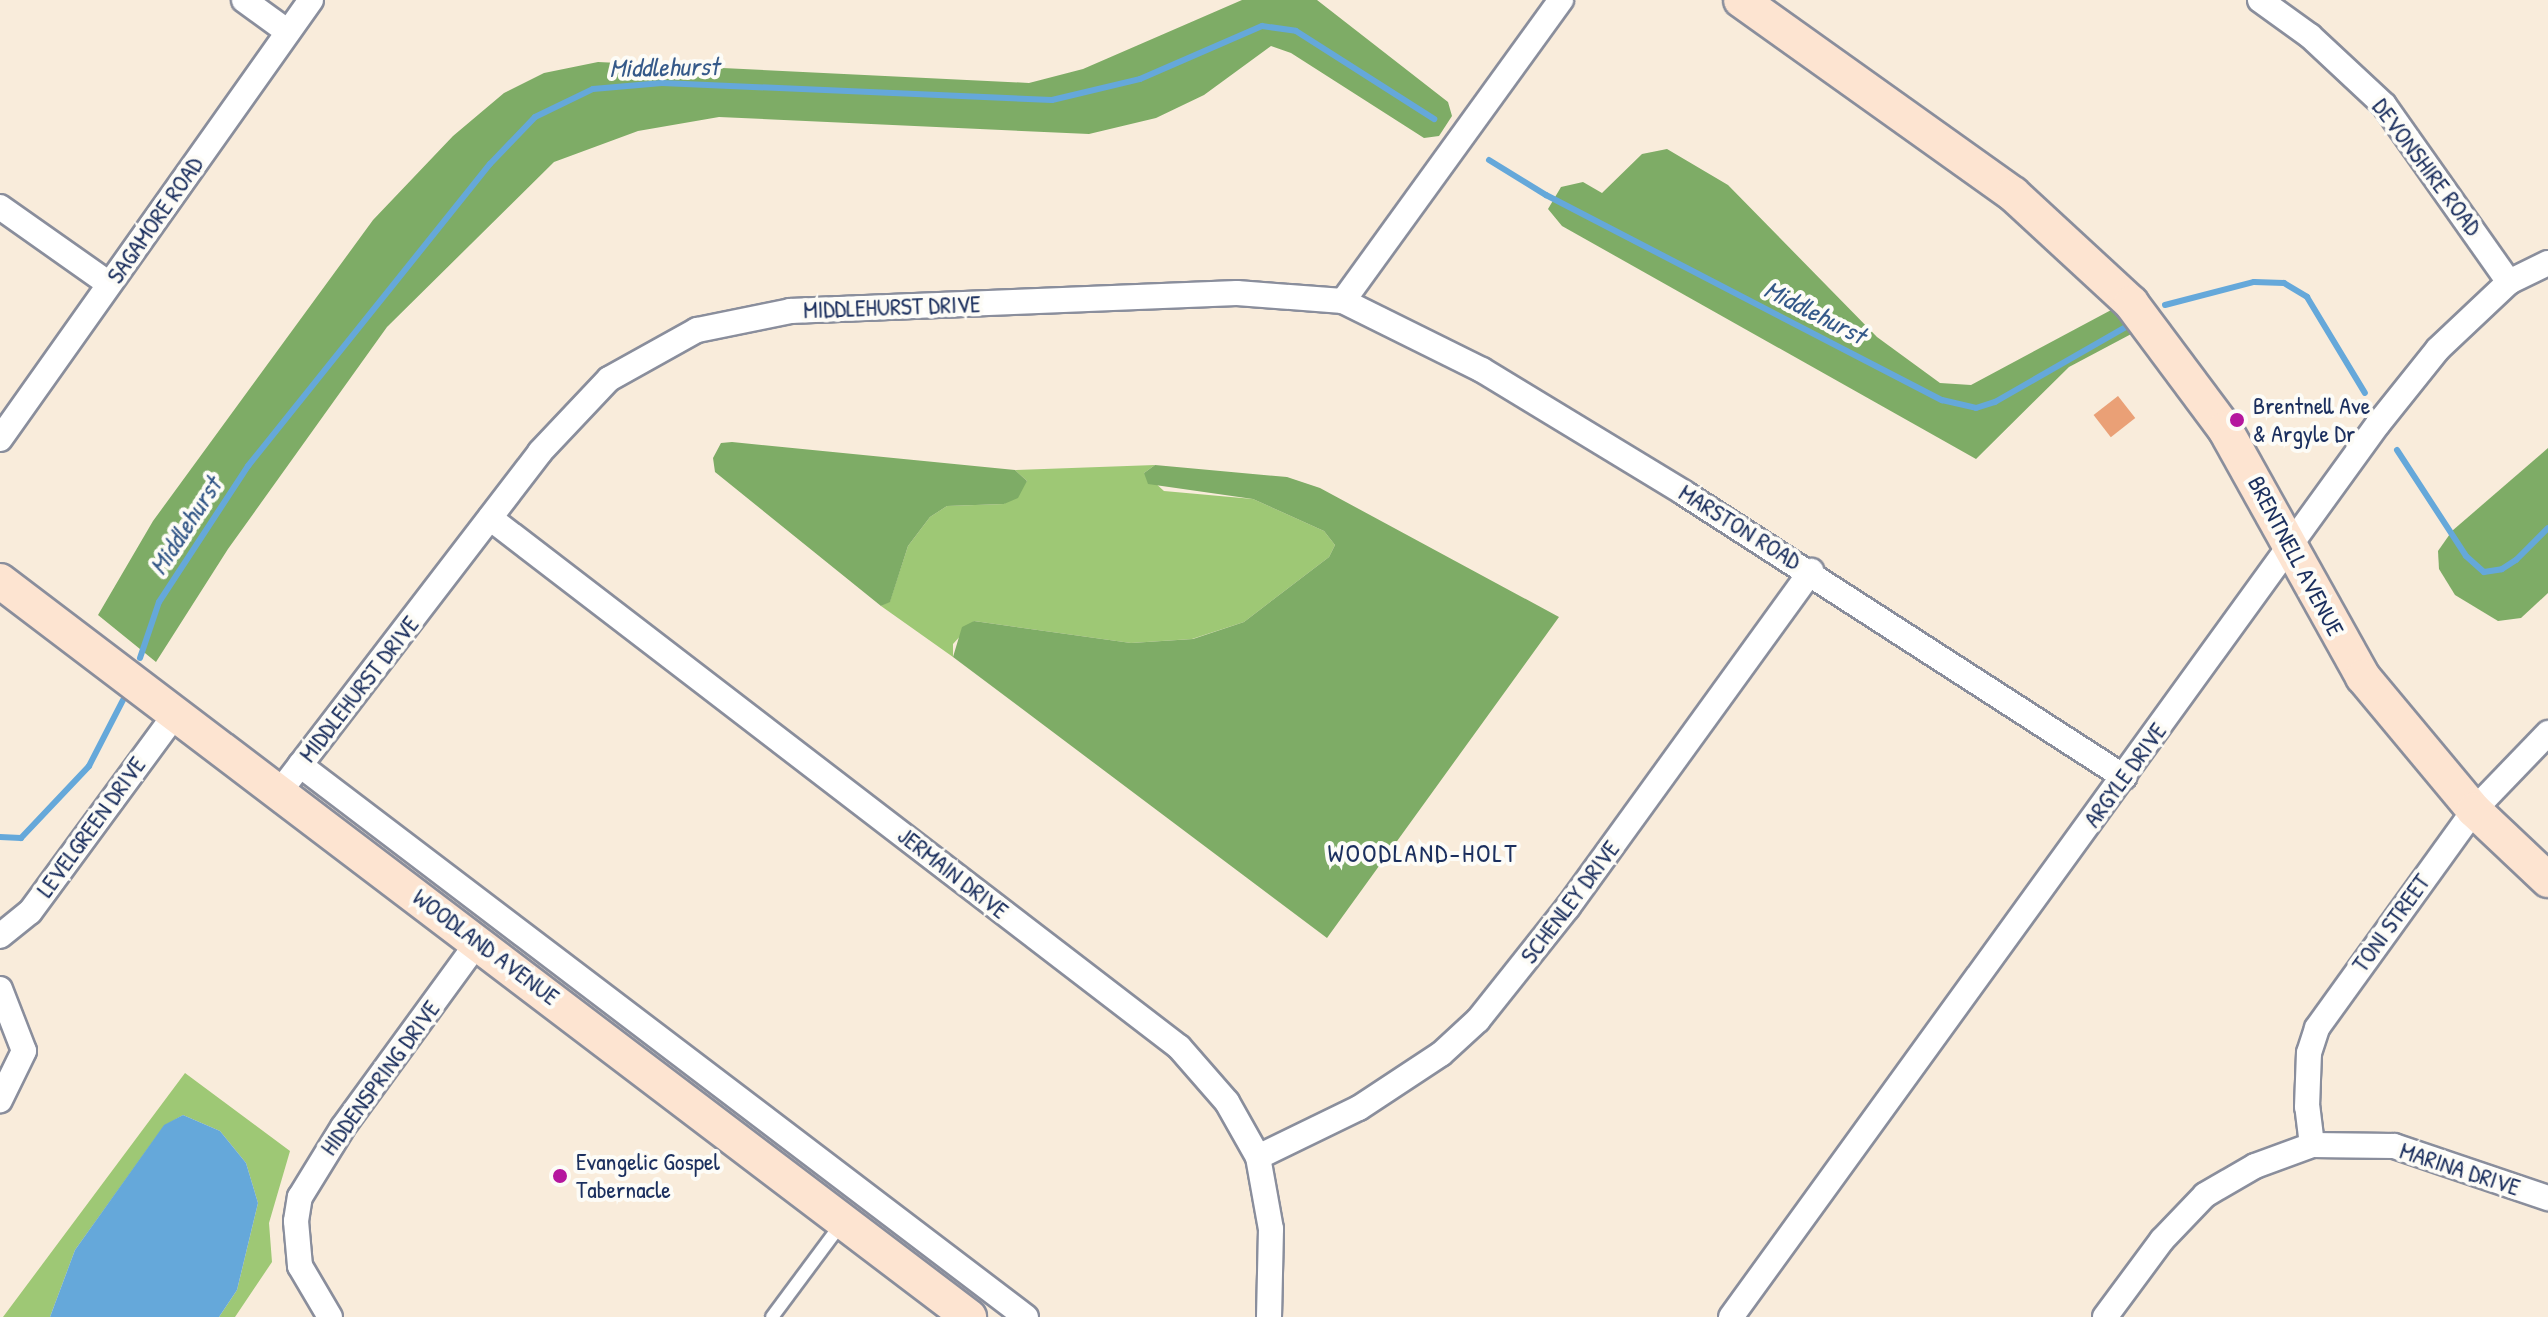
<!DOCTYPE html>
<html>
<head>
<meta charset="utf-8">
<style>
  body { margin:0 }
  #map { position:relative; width:2548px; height:1317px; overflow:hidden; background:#f9ecdb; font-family:"Patrick Hand",sans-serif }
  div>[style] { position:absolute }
  .green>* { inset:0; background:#9ec875 }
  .forest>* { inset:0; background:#7eac66 }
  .water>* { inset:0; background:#65a8da }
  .stream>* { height:6px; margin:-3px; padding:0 3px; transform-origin:3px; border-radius:3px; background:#65a8da }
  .building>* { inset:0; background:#eaa076; transform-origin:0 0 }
  .roads { filter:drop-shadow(2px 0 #8a8e9c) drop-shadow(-2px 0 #8a8e9c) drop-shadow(0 2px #8a8e9c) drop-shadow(0 -2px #8a8e9c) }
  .lane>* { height:12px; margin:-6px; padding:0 6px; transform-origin:6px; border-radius:6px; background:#fff }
  .street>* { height:24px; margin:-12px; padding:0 12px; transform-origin:12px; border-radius:12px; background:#fff }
  .secondary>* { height:34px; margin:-17px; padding:0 17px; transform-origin:17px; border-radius:17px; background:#fde4d1 }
  .dots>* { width:22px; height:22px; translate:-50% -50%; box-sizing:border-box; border:4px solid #fdfcf7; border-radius:50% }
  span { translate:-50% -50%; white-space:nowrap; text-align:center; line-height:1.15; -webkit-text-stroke:8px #fdfcf7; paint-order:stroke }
  .street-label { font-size:24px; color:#1b2f5e }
  .poi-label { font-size:24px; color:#1b2f5e }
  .left { translate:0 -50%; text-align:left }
  .water-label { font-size:26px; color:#355989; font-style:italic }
  .neighbourhood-label { font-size:26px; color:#1b2f5e; letter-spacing:2px }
</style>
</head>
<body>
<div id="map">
  <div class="green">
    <i style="clip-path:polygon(1155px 465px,1144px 473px,1164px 491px,1253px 499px,1324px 531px,1335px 545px,1329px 557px,1244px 622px,1192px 639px,1131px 643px,974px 621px,953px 644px,953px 657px,881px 606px,890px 601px,908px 546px,930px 517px,947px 506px,1004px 504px,1027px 481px,1015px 470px)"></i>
    <i style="clip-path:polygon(185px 1073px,290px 1151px,269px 1223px,272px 1262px,235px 1317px,219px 1317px,237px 1290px,258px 1203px,246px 1163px,220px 1131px,183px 1115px,164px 1126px,75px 1250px,50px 1317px,3px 1317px)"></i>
  </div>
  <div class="forest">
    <i style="clip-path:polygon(1242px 0,1317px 0,1448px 102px,1452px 116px,1439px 136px,1424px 138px,1291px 53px,1271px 46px,1204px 95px,1156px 118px,1089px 134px,719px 117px,638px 131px,554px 162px,387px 327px,228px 549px,156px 662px,98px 615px,153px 521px,373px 220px,453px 136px,504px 93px,544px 73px,598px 62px,1029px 83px,1083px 69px)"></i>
    <i style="clip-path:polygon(1667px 149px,1728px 185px,1877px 337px,1940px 383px,1971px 385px,2113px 309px,2135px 332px,2069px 367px,1976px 459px,1562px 226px,1548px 209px,1561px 187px,1583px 182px,1602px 193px,1642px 154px)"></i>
    <i style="clip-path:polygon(732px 442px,1015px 470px,1027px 481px,1018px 498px,1004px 504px,947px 506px,930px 517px,908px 546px,890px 602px,881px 606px,715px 472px,713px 458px,721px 443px)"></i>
    <i style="clip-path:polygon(2548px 448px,2548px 593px,2521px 618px,2498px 621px,2455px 595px,2439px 569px,2438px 551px,2452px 531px)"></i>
    <i style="clip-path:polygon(1155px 465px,1287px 477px,1320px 488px,1559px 617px,1327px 938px,953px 657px,962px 627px,974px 621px,1131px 643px,1193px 639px,1244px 622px,1329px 557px,1335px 545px,1324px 531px,1253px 499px,1148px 484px,1144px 473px)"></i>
  </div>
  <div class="water">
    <i style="clip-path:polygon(183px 1115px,220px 1131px,246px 1163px,258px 1203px,237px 1290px,219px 1317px,50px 1317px,75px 1250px,164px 1125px)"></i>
  </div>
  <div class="stream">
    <i style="left:1489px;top:160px;width:67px;rotate:31.6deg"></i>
    <i style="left:1546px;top:195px;width:446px;rotate:27.4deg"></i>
    <i style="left:1942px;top:400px;width:35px;rotate:13deg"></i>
    <i style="left:1976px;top:408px;width:20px;rotate:-18deg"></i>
    <i style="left:1995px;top:402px;width:151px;rotate:-29.8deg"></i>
    <i style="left:2165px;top:305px;width:92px;rotate:-14.5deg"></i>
    <i style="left:2254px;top:282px;width:30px;rotate:2deg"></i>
    <i style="left:2284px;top:283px;width:27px;rotate:31deg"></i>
    <i style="left:2307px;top:297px;width:112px;rotate:58.9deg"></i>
    <i style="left:2397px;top:450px;width:126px;rotate:56.9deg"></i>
    <i style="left:2466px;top:556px;width:24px;rotate:42deg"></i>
    <i style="left:2484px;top:572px;width:18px;rotate:-9deg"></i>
    <i style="left:2502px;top:569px;width:17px;rotate:-33deg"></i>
    <i style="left:2516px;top:560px;width:45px;rotate:-45deg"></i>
    <i style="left:140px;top:658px;width:59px;rotate:-71.3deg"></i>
    <i style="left:159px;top:602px;width:163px;rotate:-56.8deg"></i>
    <i style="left:248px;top:466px;width:387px;rotate:-51.3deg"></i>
    <i style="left:490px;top:164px;width:65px;rotate:-46.2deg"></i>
    <i style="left:535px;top:117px;width:64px;rotate:-25.8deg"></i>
    <i style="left:593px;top:89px;width:69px;rotate:-5deg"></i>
    <i style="left:662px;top:83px;width:390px;rotate:2.5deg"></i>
    <i style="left:1052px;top:100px;width:90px;rotate:-13.4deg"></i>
    <i style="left:1140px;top:79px;width:133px;rotate:-23.5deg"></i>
    <i style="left:1262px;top:26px;width:34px;rotate:8deg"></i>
    <i style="left:1296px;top:31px;width:164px;rotate:32.5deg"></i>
    <i style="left:0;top:837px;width:21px;rotate:3deg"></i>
    <i style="left:21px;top:838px;width:99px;rotate:-46.6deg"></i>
    <i style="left:89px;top:766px;width:74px;rotate:-62.7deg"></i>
  </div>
  <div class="building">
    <i style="left:2118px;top:396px;width:28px;height:31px;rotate:52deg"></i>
  </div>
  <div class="roads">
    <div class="lane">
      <i style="left:772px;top:1317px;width:116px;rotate:-53.4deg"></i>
    </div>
    <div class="street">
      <i style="left:244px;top:0;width:54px;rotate:36deg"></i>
      <i style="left:2260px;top:0;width:62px;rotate:35.8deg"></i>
      <i style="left:2310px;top:36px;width:101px;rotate:43deg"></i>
      <i style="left:2384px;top:105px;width:217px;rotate:54.8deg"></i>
      <i style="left:0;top:207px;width:133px;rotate:35.2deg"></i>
      <i style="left:1343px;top:301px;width:155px;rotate:26.4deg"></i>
      <i style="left:1482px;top:370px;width:237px;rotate:31.3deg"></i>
      <i style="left:1684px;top:493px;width:524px;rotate:32.84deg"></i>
      <i style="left:0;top:439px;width:538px;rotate:-54.69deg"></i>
      <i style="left:490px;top:518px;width:869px;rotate:37.52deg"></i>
      <i style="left:1179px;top:1047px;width:73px;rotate:48.9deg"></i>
      <i style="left:1227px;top:1102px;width:63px;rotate:60.6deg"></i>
      <i style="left:1258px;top:1157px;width:73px;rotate:79.8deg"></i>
      <i style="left:1271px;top:1229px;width:88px;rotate:91.3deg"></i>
      <i style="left:300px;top:765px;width:912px;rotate:37.25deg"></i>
      <i style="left:281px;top:790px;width:426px;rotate:-52.5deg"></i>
      <i style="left:540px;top:452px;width:100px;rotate:-46.6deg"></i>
      <i style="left:609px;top:379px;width:101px;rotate:-29.1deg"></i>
      <i style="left:697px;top:330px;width:95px;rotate:-11.5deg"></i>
      <i style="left:790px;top:311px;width:447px;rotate:-2.3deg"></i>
      <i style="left:1237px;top:293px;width:106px;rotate:4.3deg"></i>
      <i style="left:1343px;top:301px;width:372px;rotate:-54.1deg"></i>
      <i style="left:0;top:936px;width:38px;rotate:-39deg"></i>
      <i style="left:30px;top:912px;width:248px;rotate:-53.7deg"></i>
      <i style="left:0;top:989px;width:66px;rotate:68.8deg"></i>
      <i style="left:24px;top:1051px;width:55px;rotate:116.1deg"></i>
      <i style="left:2312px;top:1145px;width:38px;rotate:-97deg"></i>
      <i style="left:2307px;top:1107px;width:54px;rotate:-87.9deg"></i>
      <i style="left:2309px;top:1053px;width:26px;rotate:-72deg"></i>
      <i style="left:2317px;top:1028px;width:269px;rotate:-54.2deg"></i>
      <i style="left:2474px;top:810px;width:107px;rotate:-46.1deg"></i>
      <i style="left:1258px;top:1157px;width:112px;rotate:-25.9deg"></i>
      <i style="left:1359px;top:1108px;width:98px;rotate:-33.4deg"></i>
      <i style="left:1441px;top:1054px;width:50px;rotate:-42.6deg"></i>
      <i style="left:1478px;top:1020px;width:144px;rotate:-51.5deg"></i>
      <i style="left:1568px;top:907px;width:415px;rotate:-54.1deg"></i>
      <i style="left:330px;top:1317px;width:59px;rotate:-120.5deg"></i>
      <i style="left:300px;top:1266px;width:45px;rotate:-95.1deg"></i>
      <i style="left:296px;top:1221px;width:24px;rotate:-81deg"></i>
      <i style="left:300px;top:1197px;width:82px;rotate:-58.4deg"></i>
      <i style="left:343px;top:1127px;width:229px;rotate:-53.9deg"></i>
      <i style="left:1731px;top:1317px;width:1103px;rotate:-54.08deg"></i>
      <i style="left:2378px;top:424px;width:96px;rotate:-51.3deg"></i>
      <i style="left:2438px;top:349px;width:98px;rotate:-43.3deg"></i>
      <i style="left:2509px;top:282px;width:43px;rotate:-26deg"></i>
      <i style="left:2105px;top:1317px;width:96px;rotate:-53.5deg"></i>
      <i style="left:2162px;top:1240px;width:62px;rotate:-46.3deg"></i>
      <i style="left:2205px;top:1195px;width:58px;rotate:-30.1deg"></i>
      <i style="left:2255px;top:1166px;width:61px;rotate:-20.2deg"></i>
      <i style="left:2312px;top:1145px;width:82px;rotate:0.7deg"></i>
      <i style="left:2394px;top:1146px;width:163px;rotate:18.7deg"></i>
    </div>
    <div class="secondary">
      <i style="left:1741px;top:0;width:334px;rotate:35.5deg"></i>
      <i style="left:2013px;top:194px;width:161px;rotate:42.7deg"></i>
      <i style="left:2131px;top:303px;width:157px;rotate:53.3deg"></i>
      <i style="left:2225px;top:429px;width:284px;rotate:60.9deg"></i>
      <i style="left:2363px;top:677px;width:173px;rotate:50.2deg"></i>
      <i style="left:2474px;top:810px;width:102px;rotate:43.4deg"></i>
      <i style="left:0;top:581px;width:1217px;rotate:37.22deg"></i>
    </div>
  </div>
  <div class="dots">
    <i style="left:2237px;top:420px;background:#b5179e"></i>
    <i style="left:560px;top:1176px;background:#b5179e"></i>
  </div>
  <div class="street-label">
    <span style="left:2427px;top:167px;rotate:53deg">DEVONSHIRE ROAD</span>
    <span style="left:155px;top:220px;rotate:-55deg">SAGAMORE ROAD</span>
    <span style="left:892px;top:307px;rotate:-2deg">MIDDLEHURST DRIVE</span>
    <span style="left:1740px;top:527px;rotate:32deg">MARSTON ROAD</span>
    <span style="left:2296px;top:556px;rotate:62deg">BRENTNELL AVENUE</span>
    <span style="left:359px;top:689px;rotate:-52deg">MIDDLEHURST DRIVE</span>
    <span style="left:2125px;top:775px;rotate:-54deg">ARGYLE DRIVE</span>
    <span style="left:91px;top:827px;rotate:-54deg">LEVELGREEN DRIVE</span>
    <span style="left:953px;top:873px;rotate:38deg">JERMAIN DRIVE</span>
    <span style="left:1570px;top:902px;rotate:-53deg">SCHENLEY DRIVE</span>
    <span style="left:2391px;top:923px;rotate:-54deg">TONI STREET</span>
    <span style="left:486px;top:947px;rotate:37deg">WOODLAND AVENUE</span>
    <span style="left:380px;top:1078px;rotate:-54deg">HIDDENSPRING DRIVE</span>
    <span style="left:2460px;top:1169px;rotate:18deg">MARINA DRIVE</span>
  </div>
  <div class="poi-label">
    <span class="left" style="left:2253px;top:420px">Brentnell Ave<br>&amp; Argyle Dr</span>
    <span class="left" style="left:576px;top:1176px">Evangelic Gospel<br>Tabernacle</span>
  </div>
  <div class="water-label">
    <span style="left:664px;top:67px;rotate:-1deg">Middlehurst</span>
    <span style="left:1815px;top:312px;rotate:27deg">Middlehurst</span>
    <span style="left:185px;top:526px;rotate:-57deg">Middlehurst</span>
  </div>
  <div class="neighbourhood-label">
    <span style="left:1423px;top:853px">WOODLAND-HOLT</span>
  </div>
</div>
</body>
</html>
